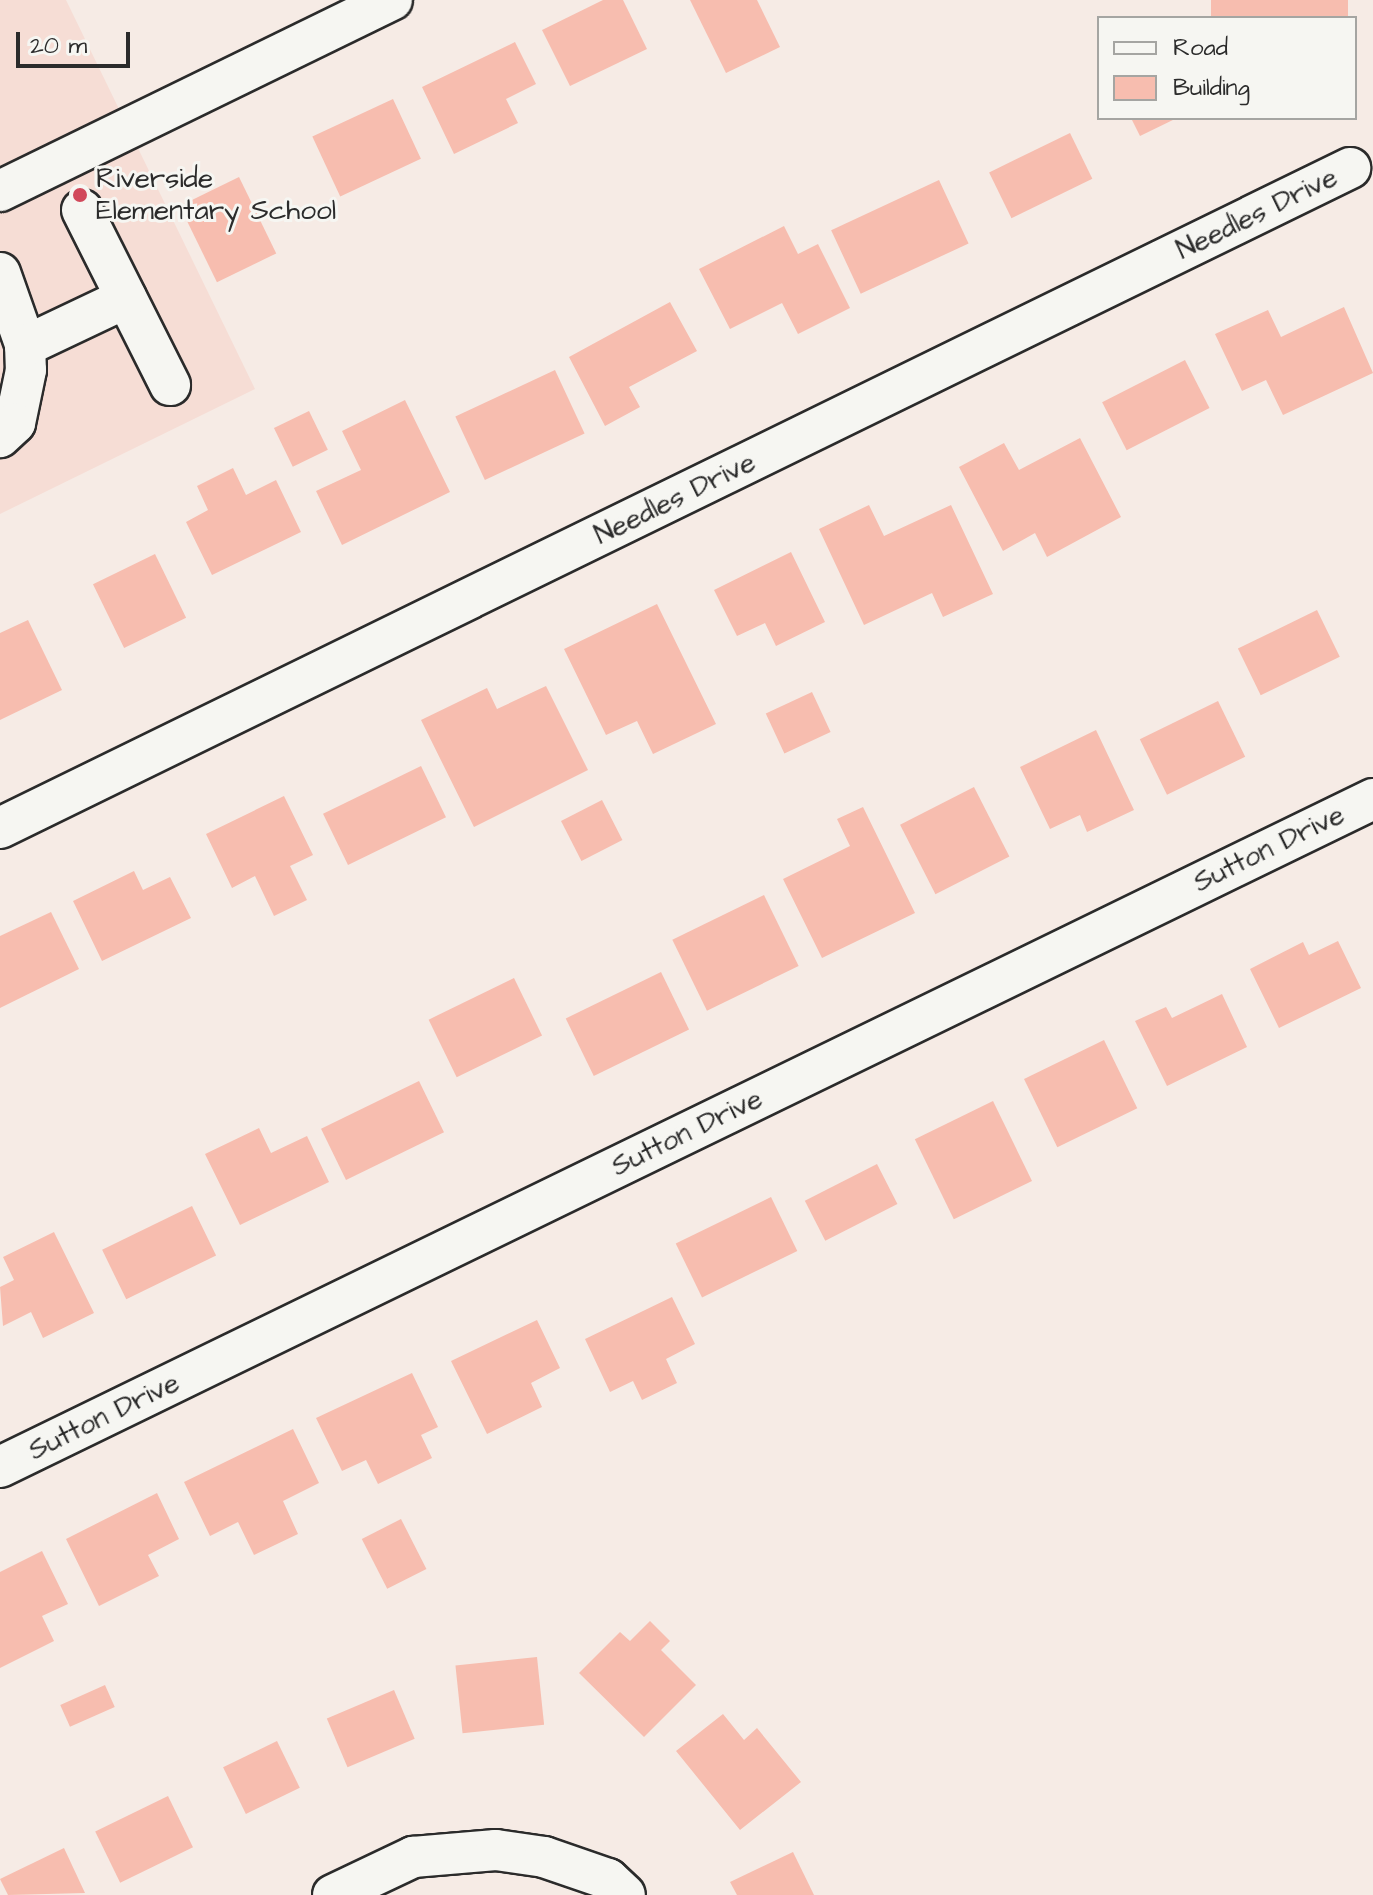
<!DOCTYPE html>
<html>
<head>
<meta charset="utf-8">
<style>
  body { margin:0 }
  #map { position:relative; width:1373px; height:1895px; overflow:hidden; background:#f6ebe5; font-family:"Architects Daughter",sans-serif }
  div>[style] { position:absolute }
  .built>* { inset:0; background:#f6ddd5 }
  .building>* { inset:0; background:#f7bdaf; transform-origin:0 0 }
  .roads { filter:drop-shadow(2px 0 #2b2b2b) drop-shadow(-2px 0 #2b2b2b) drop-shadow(0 2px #2b2b2b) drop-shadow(0 -2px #2b2b2b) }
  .minor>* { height:40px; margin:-20px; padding:0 20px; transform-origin:20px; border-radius:20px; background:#f6f6f2 }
  .dots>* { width:22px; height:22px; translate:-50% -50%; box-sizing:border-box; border:4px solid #f6f6f2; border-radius:50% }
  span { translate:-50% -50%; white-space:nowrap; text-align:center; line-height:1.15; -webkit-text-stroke:6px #f6f6f2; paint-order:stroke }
  .poi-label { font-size:28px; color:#2b2b2b }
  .left { translate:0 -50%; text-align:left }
  .street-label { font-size:28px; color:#2b2b2b }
  .legend { position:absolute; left:1097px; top:16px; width:260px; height:104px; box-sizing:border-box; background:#f6f6f2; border:2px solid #a5a5a2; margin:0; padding:10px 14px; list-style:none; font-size:24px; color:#2b2b2b }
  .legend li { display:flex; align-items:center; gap:16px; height:40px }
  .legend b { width:40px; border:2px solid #a5a5a2 }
  .scale { position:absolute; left:16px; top:32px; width:114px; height:36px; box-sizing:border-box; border:4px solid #2b2b2b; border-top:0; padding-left:10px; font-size:24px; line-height:28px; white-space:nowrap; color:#2b2b2b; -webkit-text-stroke:6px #f6f6f2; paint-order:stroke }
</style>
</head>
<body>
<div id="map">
  <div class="built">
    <i style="clip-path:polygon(0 0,66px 0,255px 389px,0 514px)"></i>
  </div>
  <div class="building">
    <i style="clip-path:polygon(603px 0,623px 0,647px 49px,570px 86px,542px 30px)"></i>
    <i style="clip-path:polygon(690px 0,757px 0,780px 47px,726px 73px)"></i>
    <i style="left:1211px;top:0;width:137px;height:20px"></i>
    <i style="clip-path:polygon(515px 42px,536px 84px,506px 99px,518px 123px,454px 154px,422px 87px)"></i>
    <i style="left:393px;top:99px;width:66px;height:89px;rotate:65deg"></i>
    <i style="clip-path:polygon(1131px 118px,1177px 118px,1140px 136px)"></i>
    <i style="left:1070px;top:133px;width:51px;height:90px;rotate:64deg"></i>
    <i style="left:239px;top:177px;width:85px;height:66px;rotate:64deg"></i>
    <i style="left:939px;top:180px;width:70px;height:119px;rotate:65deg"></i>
    <i style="clip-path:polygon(784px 226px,798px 254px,818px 244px,850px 308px,798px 334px,782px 303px,730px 329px,699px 269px)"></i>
    <i style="clip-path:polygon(670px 302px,697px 351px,629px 387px,640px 407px,605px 426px,569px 357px)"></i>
    <i style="clip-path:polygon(1344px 307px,1373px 373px,1283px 415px,1266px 380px,1242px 391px,1215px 334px,1268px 310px,1281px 337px)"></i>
    <i style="left:1185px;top:360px;width:54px;height:93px;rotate:63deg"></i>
    <i style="left:555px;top:370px;width:70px;height:110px;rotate:65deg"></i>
    <i style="clip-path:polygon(405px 400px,450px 492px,342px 545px,316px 491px,361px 470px,342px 431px)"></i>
    <i style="left:309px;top:411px;width:43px;height:39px;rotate:64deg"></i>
    <i style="clip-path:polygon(1080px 438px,1121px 517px,1047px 557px,1035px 533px,1003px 551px,959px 467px,1004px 443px,1019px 470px)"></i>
    <i style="clip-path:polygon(233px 468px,246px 495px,276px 480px,301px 532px,212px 575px,186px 522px,208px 510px,197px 486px)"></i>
    <i style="clip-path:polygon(869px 505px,884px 536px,951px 505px,993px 594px,943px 617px,932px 593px,864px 625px,819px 529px)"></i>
    <i style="clip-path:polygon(791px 552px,825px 622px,776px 646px,765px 623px,737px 636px,714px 590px)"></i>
    <i style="left:155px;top:554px;width:71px;height:69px;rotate:64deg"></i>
    <i style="clip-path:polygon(657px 604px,716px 724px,653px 754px,637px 721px,606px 735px,564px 649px)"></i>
    <i style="left:1317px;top:610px;width:52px;height:88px;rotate:64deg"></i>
    <i style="clip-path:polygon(28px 620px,62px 690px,0 720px,0 633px)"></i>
    <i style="clip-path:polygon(546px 686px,588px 770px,474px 827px,421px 720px,487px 688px,497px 709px)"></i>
    <i style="left:812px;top:692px;width:44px;height:51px;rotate:65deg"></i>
    <i style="left:1218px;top:701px;width:62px;height:87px;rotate:64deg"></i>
    <i style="clip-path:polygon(1096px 730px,1134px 810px,1087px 832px,1080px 815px,1050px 829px,1020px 767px)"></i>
    <i style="left:421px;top:766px;width:57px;height:109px;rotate:64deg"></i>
    <i style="left:974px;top:787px;width:78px;height:83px;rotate:63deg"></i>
    <i style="clip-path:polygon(284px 796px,313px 855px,290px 866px,307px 900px,274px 916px,255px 876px,232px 888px,206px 834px)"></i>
    <i style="left:602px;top:800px;width:45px;height:46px;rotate:63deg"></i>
    <i style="clip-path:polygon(863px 807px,915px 913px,822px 958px,783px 879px,850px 846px,837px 819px)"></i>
    <i style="clip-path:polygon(134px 871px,143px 890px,170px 877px,191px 918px,102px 961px,73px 901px)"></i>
    <i style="left:764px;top:895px;width:79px;height:102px;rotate:64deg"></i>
    <i style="clip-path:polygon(51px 912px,79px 969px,0 1008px,0 936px)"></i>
    <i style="clip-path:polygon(1338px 941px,1361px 988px,1279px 1028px,1250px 969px,1303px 942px,1309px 955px)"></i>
    <i style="left:661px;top:972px;width:64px;height:106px;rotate:64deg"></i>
    <i style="left:514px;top:978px;width:64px;height:95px;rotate:64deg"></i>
    <i style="clip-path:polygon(1222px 994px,1247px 1047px,1167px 1086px,1135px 1021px,1166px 1007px,1172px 1018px)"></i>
    <i style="left:1104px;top:1040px;width:76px;height:89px;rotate:64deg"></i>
    <i style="left:419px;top:1081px;width:57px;height:109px;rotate:64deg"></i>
    <i style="left:993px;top:1101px;width:89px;height:87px;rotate:64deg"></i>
    <i style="clip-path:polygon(259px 1128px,271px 1153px,307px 1136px,329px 1182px,240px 1225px,205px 1154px)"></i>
    <i style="left:877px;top:1164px;width:45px;height:81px;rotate:63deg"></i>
    <i style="left:771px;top:1197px;width:60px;height:106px;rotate:64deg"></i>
    <i style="left:192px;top:1206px;width:55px;height:100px;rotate:64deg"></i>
    <i style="clip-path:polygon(54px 1232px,94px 1313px,43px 1338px,31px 1312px,3px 1326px,0 1287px,14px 1280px,3px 1257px)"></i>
    <i style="clip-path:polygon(672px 1297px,695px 1344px,666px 1359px,677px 1383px,642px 1400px,633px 1381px,610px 1392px,585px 1339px)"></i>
    <i style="clip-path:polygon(537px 1320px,560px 1368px,531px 1383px,542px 1407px,487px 1434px,451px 1361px)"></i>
    <i style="clip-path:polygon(412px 1373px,438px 1427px,421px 1435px,432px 1458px,378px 1484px,366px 1460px,342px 1471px,316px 1418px)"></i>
    <i style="clip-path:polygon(293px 1429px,319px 1483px,283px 1501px,298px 1534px,254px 1555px,238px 1522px,210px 1536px,184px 1482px)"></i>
    <i style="clip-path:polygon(157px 1493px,179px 1539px,148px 1555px,159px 1576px,99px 1606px,66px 1539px)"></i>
    <i style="left:401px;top:1519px;width:56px;height:44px;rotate:63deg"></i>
    <i style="clip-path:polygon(42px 1551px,68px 1604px,42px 1616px,54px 1641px,0 1668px,0 1572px)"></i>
    <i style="clip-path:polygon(650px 1621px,670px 1641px,661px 1650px,696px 1685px,644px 1737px,579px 1673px,620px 1632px,630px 1641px)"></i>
    <i style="left:537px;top:1657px;width:68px;height:82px;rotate:84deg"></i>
    <i style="left:105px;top:1685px;width:24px;height:49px;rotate:66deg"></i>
    <i style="left:394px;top:1690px;width:53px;height:73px;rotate:67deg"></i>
    <i style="clip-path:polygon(723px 1714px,744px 1740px,757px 1728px,801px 1782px,740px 1830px,676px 1751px)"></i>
    <i style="left:277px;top:1741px;width:52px;height:60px;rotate:64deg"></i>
    <i style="left:168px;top:1796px;width:57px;height:81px;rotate:64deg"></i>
    <i style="clip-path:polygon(64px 1848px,85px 1893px,8px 1895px,0 1879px)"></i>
    <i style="clip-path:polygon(793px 1852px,814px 1895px,737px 1895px,730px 1882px)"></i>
  </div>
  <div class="roads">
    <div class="minor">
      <i style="left:0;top:191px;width:436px;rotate:-26deg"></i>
      <i style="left:82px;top:210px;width:196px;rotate:63.3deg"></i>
      <i style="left:0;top:273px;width:75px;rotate:70.6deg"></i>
      <i style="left:25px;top:344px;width:26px;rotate:88deg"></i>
      <i style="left:26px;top:370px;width:54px;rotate:101.7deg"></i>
      <i style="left:15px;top:423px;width:21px;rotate:137deg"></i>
      <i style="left:25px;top:346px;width:112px;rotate:-25.4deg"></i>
      <i style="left:0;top:828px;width:1503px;rotate:-26.05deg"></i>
      <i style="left:0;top:1467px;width:1527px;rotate:-25.94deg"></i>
      <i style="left:333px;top:1895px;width:89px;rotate:-25.4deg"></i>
      <i style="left:413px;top:1857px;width:83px;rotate:-4.8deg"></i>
      <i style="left:496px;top:1850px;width:49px;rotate:8.3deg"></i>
      <i style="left:544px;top:1857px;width:68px;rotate:19deg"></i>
      <i style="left:608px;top:1879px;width:23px;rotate:43deg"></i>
    </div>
  </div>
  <div class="dots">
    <i style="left:80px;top:195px;background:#d1495b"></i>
  </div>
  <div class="poi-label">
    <span class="left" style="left:96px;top:195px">Riverside<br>Elementary School</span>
  </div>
  <div class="street-label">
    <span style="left:1257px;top:214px;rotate:-26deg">Needles Drive</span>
    <span style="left:675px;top:499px;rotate:-26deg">Needles Drive</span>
    <span style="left:1269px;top:849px;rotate:-26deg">Sutton Drive</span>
    <span style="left:687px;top:1133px;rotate:-26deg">Sutton Drive</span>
    <span style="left:104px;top:1417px;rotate:-26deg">Sutton Drive</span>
  </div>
  <ul class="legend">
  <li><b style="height:10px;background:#f6f6f2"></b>Road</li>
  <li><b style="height:22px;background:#f7bdaf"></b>Building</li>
  </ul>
  <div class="scale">20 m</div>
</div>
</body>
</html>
